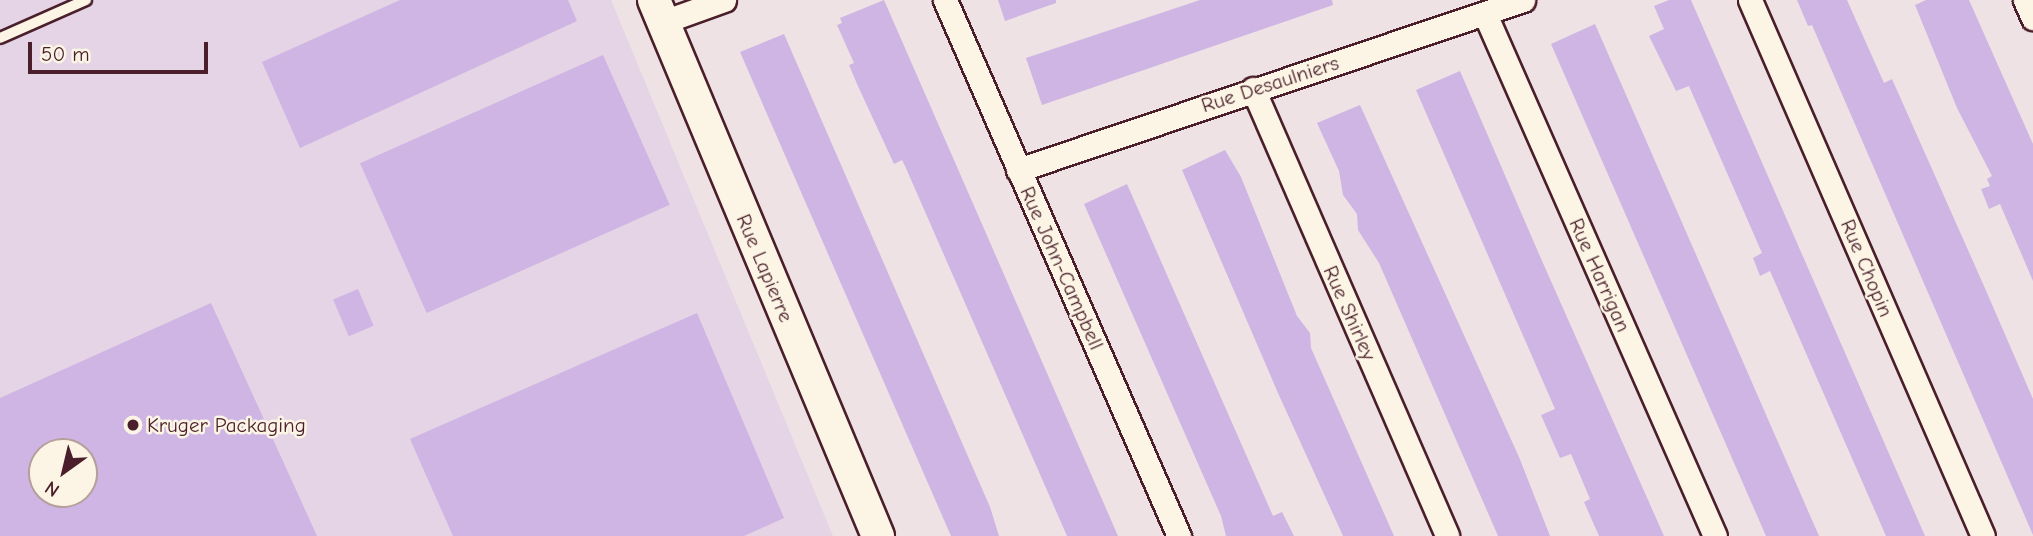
<!DOCTYPE html>
<html>
<head>
<meta charset="utf-8">
<style>
  body { margin:0 }
  #map { position:relative; width:2033px; height:536px; overflow:hidden; background:#eee2e5; font-family:"Comic Neue",sans-serif }
  div>[style] { position:absolute }
  .built>* { inset:0; background:#e4d4e5 }
  .building>* { inset:0; background:#ceb5e4; transform-origin:0 0 }
  .roads { filter:drop-shadow(2px 0 #4a1f2b) drop-shadow(-2px 0 #4a1f2b) drop-shadow(0 2px #4a1f2b) drop-shadow(0 -2px #4a1f2b) }
  .lane>* { height:10px; margin:-5px; padding:0 5px; transform-origin:5px; border-radius:5px; background:#fcf5e5 }
  .street>* { height:23px; margin:-11.5px; padding:0 11.5px; transform-origin:11.5px; border-radius:11.5px; background:#fcf5e5 }
  .secondary>* { height:32px; margin:-16px; padding:0 16px; transform-origin:16px; border-radius:16px; background:#fcf5e5 }
  .dots>* { width:19px; height:19px; translate:-50% -50%; box-sizing:border-box; border:4px solid #fcf5e5; border-radius:50% }
  span { translate:-50% -50%; white-space:nowrap; text-align:center; line-height:1.15; -webkit-text-stroke:5px #fcf5e5; paint-order:stroke }
  .street-label { font-size:21px; color:#4a1f2b }
  .poi-label { font-size:21px; color:#4a1f2b }
  .left { translate:0 -50%; text-align:left }
  .north { position:absolute; left:28px; top:438px; width:70px; height:70px; box-sizing:border-box; background:#fcf5e5; border:2px solid #b59f9b; border-radius:50%; rotate:214deg; font-size:19px; font-weight:700; line-height:28px; text-align:center; color:#4a1f2b }
  .north::after { content:''; display:block; margin:auto; width:24px; height:32px; background:#4a1f2b; clip-path:polygon(50% 0,100% 100%,50% 72%,0 100%) }
  .scale { position:absolute; left:28px; top:42px; width:180px; height:32px; box-sizing:border-box; border:4px solid #4a1f2b; border-top:0; padding-left:9px; font-size:21px; line-height:24px; white-space:nowrap; color:#4a1f2b; -webkit-text-stroke:5px #fcf5e5; paint-order:stroke }
</style>
</head>
<body>
<div id="map">
  <div class="built">
    <i style="clip-path:polygon(evenodd,0 0,611px 0,833px 536px,0 536px,0 0,42px 452px,84px 452px,84px 494px,42px 494px,42px 452px)"></i>
  </div>
  <div class="building">
    <i style="clip-path:polygon(400px 0,568px 0,577px 21px,300px 148px,262px 62px)"></i>
    <i style="clip-path:polygon(884px 0,992px 247px,1118px 536px,1067px 536px,905px 166px,902px 160px,894px 164px,857px 84px,849px 65px,854px 63px,837px 25px,842px 23px,840px 18px)"></i>
    <i style="clip-path:polygon(998px 0,1056px 0,1056px 3px,1005px 21px)"></i>
    <i style="clip-path:polygon(1200px 0,1332px 0,1333px 5px,1042px 105px,1026px 58px)"></i>
    <i style="clip-path:polygon(1669px 0,1691px 0,1925px 536px,1886px 536px,1770px 271px,1760px 276px,1753px 258px,1762px 253px,1689px 86px,1676px 91px,1649px 36px,1664px 29px,1654px 6px)"></i>
    <i style="clip-path:polygon(1797px 0,1847px 0,1884px 83px,1892px 79px,1984px 286px,2033px 399px,2033px 535px,1812px 25px,1808px 26px)"></i>
    <i style="clip-path:polygon(1926px 0,1969px 0,2033px 144px,2033px 281px,2000px 204px,1989px 209px,1981px 189px,1990px 186px,1987px 179px,1992px 176px,1957px 108px,1915px 5px)"></i>
    <i style="clip-path:polygon(1595px 24px,1740px 355px,1819px 536px,1766px 536px,1551px 44px)"></i>
    <i style="clip-path:polygon(784px 34px,990px 507px,999px 536px,951px 536px,740px 52px)"></i>
    <i style="left:603px;top:55px;width:164px;height:266px;rotate:66deg"></i>
    <i style="clip-path:polygon(1460px 71px,1539px 254px,1664px 536px,1599px 536px,1584px 502px,1590px 499px,1571px 454px,1560px 458px,1541px 415px,1555px 409px,1416px 90px)"></i>
    <i style="clip-path:polygon(1360px 105px,1519px 457px,1550px 536px,1498px 536px,1379px 263px,1358px 230px,1357px 214px,1343px 195px,1339px 171px,1317px 123px)"></i>
    <i style="clip-path:polygon(1225px 150px,1241px 177px,1297px 316px,1310px 333px,1311px 348px,1394px 536px,1343px 536px,1278px 393px,1182px 170px)"></i>
    <i style="clip-path:polygon(1127px 184px,1273px 516px,1282px 512px,1294px 536px,1226px 536px,1221px 516px,1084px 204px)"></i>
    <i style="left:358px;top:289px;width:40px;height:27px;rotate:67deg"></i>
    <i style="clip-path:polygon(evenodd,211px 303px,317px 536px,0 536px,0 398px,211px 303px,42px 452px,84px 452px,84px 494px,42px 494px,42px 452px)"></i>
    <i style="clip-path:polygon(697px 313px,784px 518px,744px 536px,453px 536px,410px 439px)"></i>
  </div>
  <div class="roads">
    <div class="lane">
      <i style="left:0;top:38px;width:94px;rotate:-23.8deg"></i>
    </div>
    <div class="street">
      <i style="left:945px;top:0;width:585px;rotate:66.42deg"></i>
      <i style="left:1750px;top:0;width:584px;rotate:66.51deg"></i>
      <i style="left:2025px;top:0;width:20px;rotate:66deg"></i>
      <i style="left:1485px;top:14px;width:570px;rotate:66.22deg"></i>
      <i style="left:663px;top:22px;width:65px;rotate:-19.8deg"></i>
      <i style="left:1253px;top:89px;width:487px;rotate:66.5deg"></i>
      <i style="left:1018px;top:170px;width:533px;rotate:-18.6deg"></i>
    </div>
    <div class="secondary">
      <i style="left:654px;top:0;width:581px;rotate:67.32deg"></i>
    </div>
  </div>
  <div class="dots">
    <i style="left:133px;top:425px;background:#4a1f2b"></i>
  </div>
  <div class="street-label">
    <span style="left:1270px;top:84px;rotate:-18deg">Rue Desaulniers</span>
    <span style="left:765px;top:268px;rotate:67deg">Rue Lapierre</span>
    <span style="left:1062px;top:268px;rotate:66deg">Rue John-Campbell</span>
    <span style="left:1867px;top:268px;rotate:67deg">Rue Chopin</span>
    <span style="left:1600px;top:275px;rotate:66deg">Rue Harrigan</span>
    <span style="left:1350px;top:313px;rotate:66deg">Rue Shirley</span>
  </div>
  <div class="poi-label">
    <span class="left" style="left:147px;top:425px">Kruger Packaging</span>
  </div>
  <div class="north">N</div>
  <div class="scale">50 m</div>
</div>
</body>
</html>
